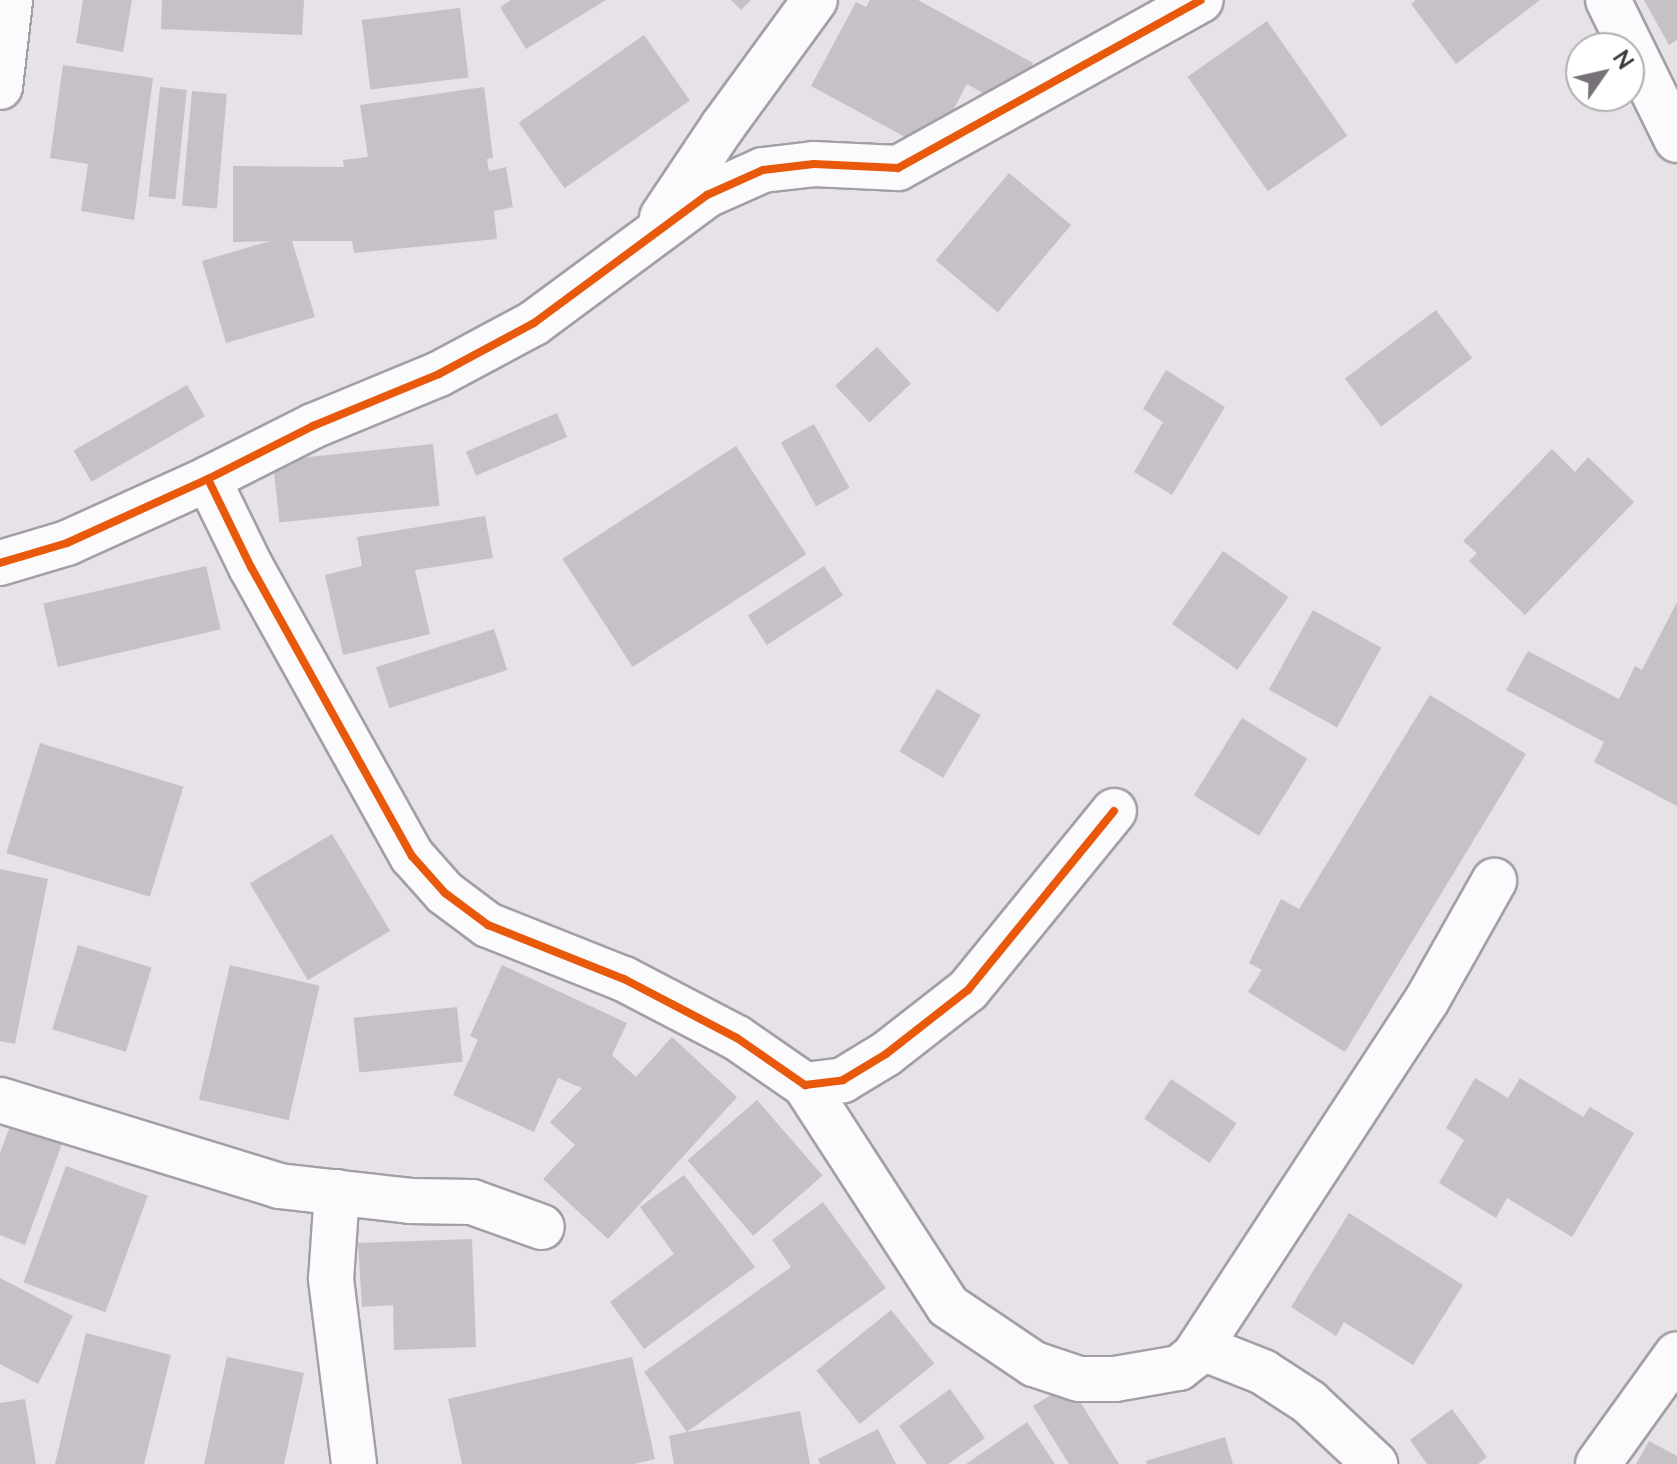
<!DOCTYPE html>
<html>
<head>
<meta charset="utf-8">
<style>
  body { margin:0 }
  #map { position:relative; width:1677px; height:1464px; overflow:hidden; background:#e7e1e8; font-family:Lato,sans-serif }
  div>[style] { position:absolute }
  .building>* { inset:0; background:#c5c1c6; transform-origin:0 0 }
  .roads { filter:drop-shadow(2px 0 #a39fa4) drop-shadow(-2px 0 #a39fa4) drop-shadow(0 2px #a39fa4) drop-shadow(0 -2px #a39fa4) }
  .minor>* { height:44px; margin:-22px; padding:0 22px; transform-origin:22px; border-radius:22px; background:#fbfafc }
  .cycleway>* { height:8px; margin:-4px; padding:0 4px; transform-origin:4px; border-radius:4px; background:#e8590c }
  span { translate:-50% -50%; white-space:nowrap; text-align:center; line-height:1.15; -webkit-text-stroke:6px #fff; paint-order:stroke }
  .north { position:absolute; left:1565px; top:32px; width:80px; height:80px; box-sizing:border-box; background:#fff; border:2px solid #b0afb1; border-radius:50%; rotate:56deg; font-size:22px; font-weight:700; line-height:32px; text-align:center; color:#3a363b }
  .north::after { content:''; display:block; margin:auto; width:28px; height:36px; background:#777278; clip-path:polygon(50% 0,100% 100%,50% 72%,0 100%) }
</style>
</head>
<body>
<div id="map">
  <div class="building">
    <i style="clip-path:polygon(83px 0,132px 0,123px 52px,76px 43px)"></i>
    <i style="clip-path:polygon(162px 0,304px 0,302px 35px,161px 29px)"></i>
    <i style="clip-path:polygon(511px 0,606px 0,526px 49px,500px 7px)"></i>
    <i style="clip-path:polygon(731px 0,751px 0,741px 10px)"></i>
    <i style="clip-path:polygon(870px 0,918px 0,1033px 63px,1009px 108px,967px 84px,931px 151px,811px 86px,856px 2px,866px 7px)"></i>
    <i style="clip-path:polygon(1416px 0,1540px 0,1456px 64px,1411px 4px)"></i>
    <i style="clip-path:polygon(1644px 0,1677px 0,1677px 40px,1669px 45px)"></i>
    <i style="left:460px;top:8px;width:70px;height:99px;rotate:83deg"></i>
    <i style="left:1267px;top:21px;width:140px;height:97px;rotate:55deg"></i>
    <i style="left:644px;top:35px;width:80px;height:153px;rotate:55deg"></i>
    <i style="clip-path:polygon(63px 65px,153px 78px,134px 220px,81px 211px,88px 164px,50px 158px)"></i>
    <i style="left:160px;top:87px;width:27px;height:110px;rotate:6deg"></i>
    <i style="clip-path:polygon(484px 87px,493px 158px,487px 159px,489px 171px,506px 167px,513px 207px,494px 211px,497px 239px,354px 253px,352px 241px,292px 241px,315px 317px,226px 343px,202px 261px,270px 241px,233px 242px,233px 166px,344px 167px,343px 160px,368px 157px,360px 105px)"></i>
    <i style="left:192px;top:91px;width:35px;height:115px;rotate:5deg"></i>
    <i style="left:1009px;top:173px;width:81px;height:114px;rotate:40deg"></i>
    <i style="left:1436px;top:310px;width:60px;height:114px;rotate:53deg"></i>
    <i style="left:877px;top:347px;width:50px;height:57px;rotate:47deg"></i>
    <i style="clip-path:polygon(1166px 370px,1225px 407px,1172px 495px,1134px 472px,1163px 422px,1143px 409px)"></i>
    <i style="left:187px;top:385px;width:36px;height:131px;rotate:60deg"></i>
    <i style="left:557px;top:413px;width:26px;height:99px;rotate:67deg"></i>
    <i style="left:814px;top:424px;width:73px;height:38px;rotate:61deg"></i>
    <i style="left:433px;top:444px;width:62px;height:161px;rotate:84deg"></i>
    <i style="left:736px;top:446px;width:129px;height:207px;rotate:57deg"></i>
    <i style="clip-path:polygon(1552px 449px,1575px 472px,1588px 457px,1634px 502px,1525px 615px,1469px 561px,1477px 553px,1463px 541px)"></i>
    <i style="clip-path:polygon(485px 516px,493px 558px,415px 570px,430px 634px,343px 655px,325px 575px,362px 566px,357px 537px)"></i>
    <i style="left:1223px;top:551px;width:80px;height:89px;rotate:35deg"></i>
    <i style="left:206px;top:566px;width:65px;height:167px;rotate:77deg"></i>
    <i style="left:824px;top:566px;width:35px;height:91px;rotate:57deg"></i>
    <i style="clip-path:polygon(1677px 602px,1677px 806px,1594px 762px,1604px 742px,1506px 690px,1528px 651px,1619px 699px,1635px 666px,1642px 670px)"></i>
    <i style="left:1313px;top:610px;width:78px;height:91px;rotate:29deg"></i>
    <i style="left:494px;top:629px;width:43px;height:124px;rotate:72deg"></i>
    <i style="left:937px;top:689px;width:51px;height:73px;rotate:31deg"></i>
    <i style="clip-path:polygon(1430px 695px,1526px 754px,1345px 1052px,1248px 992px,1262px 970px,1249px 963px,1281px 899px,1299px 909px)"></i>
    <i style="left:1242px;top:718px;width:77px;height:91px;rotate:32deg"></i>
    <i style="left:40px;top:743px;width:150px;height:115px;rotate:17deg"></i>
    <i style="left:332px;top:834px;width:113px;height:96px;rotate:59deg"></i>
    <i style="clip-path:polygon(0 869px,48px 879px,15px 1044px,0 1041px)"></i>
    <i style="left:78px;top:945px;width:77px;height:88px;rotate:17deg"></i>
    <i style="left:230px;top:965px;width:92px;height:138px;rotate:13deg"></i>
    <i style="clip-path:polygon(502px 965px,627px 1023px,612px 1055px,636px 1077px,672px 1037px,737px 1097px,608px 1239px,543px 1179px,575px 1145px,550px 1122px,582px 1088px,558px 1078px,534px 1132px,453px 1095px,478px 1040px,470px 1036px)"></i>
    <i style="left:457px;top:1007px;width:55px;height:104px;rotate:84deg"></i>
    <i style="clip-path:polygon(1475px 1078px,1508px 1098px,1520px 1078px,1583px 1117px,1590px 1107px,1634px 1133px,1572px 1237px,1507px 1198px,1496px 1218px,1439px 1183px,1464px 1140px,1446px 1128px)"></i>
    <i style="left:1171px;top:1079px;width:79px;height:48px;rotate:34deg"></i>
    <i style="left:757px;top:1100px;width:100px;height:92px;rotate:49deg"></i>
    <i style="clip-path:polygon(11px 1124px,62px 1144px,25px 1245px,0 1235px,0 1153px)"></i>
    <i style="left:66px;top:1166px;width:87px;height:124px;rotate:20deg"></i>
    <i style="clip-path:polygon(684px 1175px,755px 1267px,644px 1349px,610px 1302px,674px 1254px,640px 1207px)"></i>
    <i style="clip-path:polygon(823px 1202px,886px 1288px,687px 1432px,800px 1411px,810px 1464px,674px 1464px,669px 1436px,687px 1432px,644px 1372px,791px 1267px,772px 1240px)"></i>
    <i style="clip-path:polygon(1349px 1213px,1463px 1285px,1413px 1365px,1344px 1322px,1336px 1336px,1291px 1307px)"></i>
    <i style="clip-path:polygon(472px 1239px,476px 1347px,394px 1350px,393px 1305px,362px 1307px,358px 1243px)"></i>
    <i style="clip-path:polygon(0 1278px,73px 1316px,38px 1384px,0 1364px)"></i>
    <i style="left:891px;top:1310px;width:69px;height:96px;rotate:51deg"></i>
    <i style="clip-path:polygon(86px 1333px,171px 1355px,144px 1464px,55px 1464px)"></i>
    <i style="clip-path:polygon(227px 1357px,304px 1373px,284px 1464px,204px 1464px)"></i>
    <i style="clip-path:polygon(632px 1357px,655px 1459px,634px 1464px,462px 1464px,448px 1399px)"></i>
    <i style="clip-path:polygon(1069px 1384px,1119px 1464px,1069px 1464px,1033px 1406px)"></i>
    <i style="clip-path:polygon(950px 1389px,985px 1438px,948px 1464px,927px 1464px,899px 1426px)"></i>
    <i style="clip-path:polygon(25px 1399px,36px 1464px,0 1464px,0 1403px)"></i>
    <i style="clip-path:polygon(1452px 1409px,1487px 1457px,1478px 1464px,1427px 1464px,1410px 1440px)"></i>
    <i style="clip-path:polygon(1027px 1422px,1055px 1464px,966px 1464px)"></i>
    <i style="clip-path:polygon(878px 1429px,896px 1464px,820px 1464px,818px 1459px)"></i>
    <i style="clip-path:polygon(1225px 1437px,1233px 1464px,1147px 1464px,1146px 1461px)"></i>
    <i style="clip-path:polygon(1649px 1441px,1677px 1456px,1677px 1464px,1636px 1464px)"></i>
  </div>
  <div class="roads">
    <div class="minor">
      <i style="left:1608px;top:0;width:156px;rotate:63.8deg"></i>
      <i style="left:0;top:87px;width:88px;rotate:-83.4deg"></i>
      <i style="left:662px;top:217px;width:110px;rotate:-56.2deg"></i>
      <i style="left:723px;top:126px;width:156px;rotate:-53.9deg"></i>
      <i style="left:208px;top:479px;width:98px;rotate:64deg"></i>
      <i style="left:251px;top:567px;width:331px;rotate:60.9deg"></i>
      <i style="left:412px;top:856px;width:50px;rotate:48.3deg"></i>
      <i style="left:445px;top:893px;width:54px;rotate:36.7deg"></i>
      <i style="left:488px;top:925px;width:146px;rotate:21.7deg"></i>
      <i style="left:624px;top:979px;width:127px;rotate:27.6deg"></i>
      <i style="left:737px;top:1038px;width:83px;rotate:34.7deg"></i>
      <i style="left:805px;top:1085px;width:38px;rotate:-7deg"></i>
      <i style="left:843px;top:1080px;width:50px;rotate:-31.2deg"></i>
      <i style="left:886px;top:1054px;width:104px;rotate:-38deg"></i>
      <i style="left:968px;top:990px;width:231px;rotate:-50.8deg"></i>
      <i style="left:0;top:563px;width:70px;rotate:-16.6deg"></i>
      <i style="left:67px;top:543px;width:155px;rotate:-24.4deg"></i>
      <i style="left:208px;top:479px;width:118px;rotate:-26.8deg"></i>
      <i style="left:313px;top:426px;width:136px;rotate:-22.4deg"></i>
      <i style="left:439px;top:374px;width:108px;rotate:-28.2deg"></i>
      <i style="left:534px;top:323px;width:215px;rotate:-36.5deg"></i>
      <i style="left:707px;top:195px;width:61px;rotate:-24.1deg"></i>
      <i style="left:763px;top:170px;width:51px;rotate:-6.7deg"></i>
      <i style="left:814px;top:164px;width:84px;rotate:2.7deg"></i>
      <i style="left:898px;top:168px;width:346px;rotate:-29deg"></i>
      <i style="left:805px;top:1085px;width:263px;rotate:57.1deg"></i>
      <i style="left:948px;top:1306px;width:104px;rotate:34deg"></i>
      <i style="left:1034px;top:1364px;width:47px;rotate:18.4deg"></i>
      <i style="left:1079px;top:1379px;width:36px"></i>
      <i style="left:1115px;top:1379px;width:65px;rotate:-9.8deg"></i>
      <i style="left:1179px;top:1368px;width:19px;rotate:-39deg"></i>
      <i style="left:1194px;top:1356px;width:425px;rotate:-56.8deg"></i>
      <i style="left:1427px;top:1000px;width:137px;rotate:-60.6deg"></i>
      <i style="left:0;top:1100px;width:292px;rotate:17.1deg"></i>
      <i style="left:279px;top:1186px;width:132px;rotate:6.5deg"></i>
      <i style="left:410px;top:1201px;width:62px;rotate:0.9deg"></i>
      <i style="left:472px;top:1202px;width:74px;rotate:19.7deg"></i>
      <i style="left:337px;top:1192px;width:87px;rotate:93.9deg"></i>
      <i style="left:331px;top:1279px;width:186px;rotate:82.9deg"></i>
      <i style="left:1200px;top:1347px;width:68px;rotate:21.6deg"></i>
      <i style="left:1263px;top:1372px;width:55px;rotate:33.1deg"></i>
      <i style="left:1309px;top:1402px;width:91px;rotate:43.2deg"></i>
      <i style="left:1598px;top:1464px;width:135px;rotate:-54.3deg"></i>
    </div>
  </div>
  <div class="cycleway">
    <i style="left:208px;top:479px;width:98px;rotate:64deg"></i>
    <i style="left:251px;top:567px;width:331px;rotate:60.9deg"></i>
    <i style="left:412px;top:856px;width:50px;rotate:48.3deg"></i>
    <i style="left:445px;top:893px;width:54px;rotate:36.7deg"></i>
    <i style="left:488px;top:925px;width:146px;rotate:21.7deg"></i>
    <i style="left:624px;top:979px;width:127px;rotate:27.6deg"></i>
    <i style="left:737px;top:1038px;width:83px;rotate:34.7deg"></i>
    <i style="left:805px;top:1085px;width:38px;rotate:-7deg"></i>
    <i style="left:843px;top:1080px;width:50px;rotate:-31.2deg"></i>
    <i style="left:886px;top:1054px;width:104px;rotate:-38deg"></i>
    <i style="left:968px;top:990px;width:231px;rotate:-50.8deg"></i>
    <i style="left:0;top:563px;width:70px;rotate:-16.6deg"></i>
    <i style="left:67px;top:543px;width:155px;rotate:-24.4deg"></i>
    <i style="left:208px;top:479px;width:118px;rotate:-26.8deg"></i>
    <i style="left:313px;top:426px;width:136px;rotate:-22.4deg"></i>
    <i style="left:439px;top:374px;width:108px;rotate:-28.2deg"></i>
    <i style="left:534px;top:323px;width:215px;rotate:-36.5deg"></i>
    <i style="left:707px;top:195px;width:61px;rotate:-24.1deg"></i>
    <i style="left:763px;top:170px;width:51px;rotate:-6.7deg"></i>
    <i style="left:814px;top:164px;width:84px;rotate:2.7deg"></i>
    <i style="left:898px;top:168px;width:346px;rotate:-29deg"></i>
  </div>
  <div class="north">N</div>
</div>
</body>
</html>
